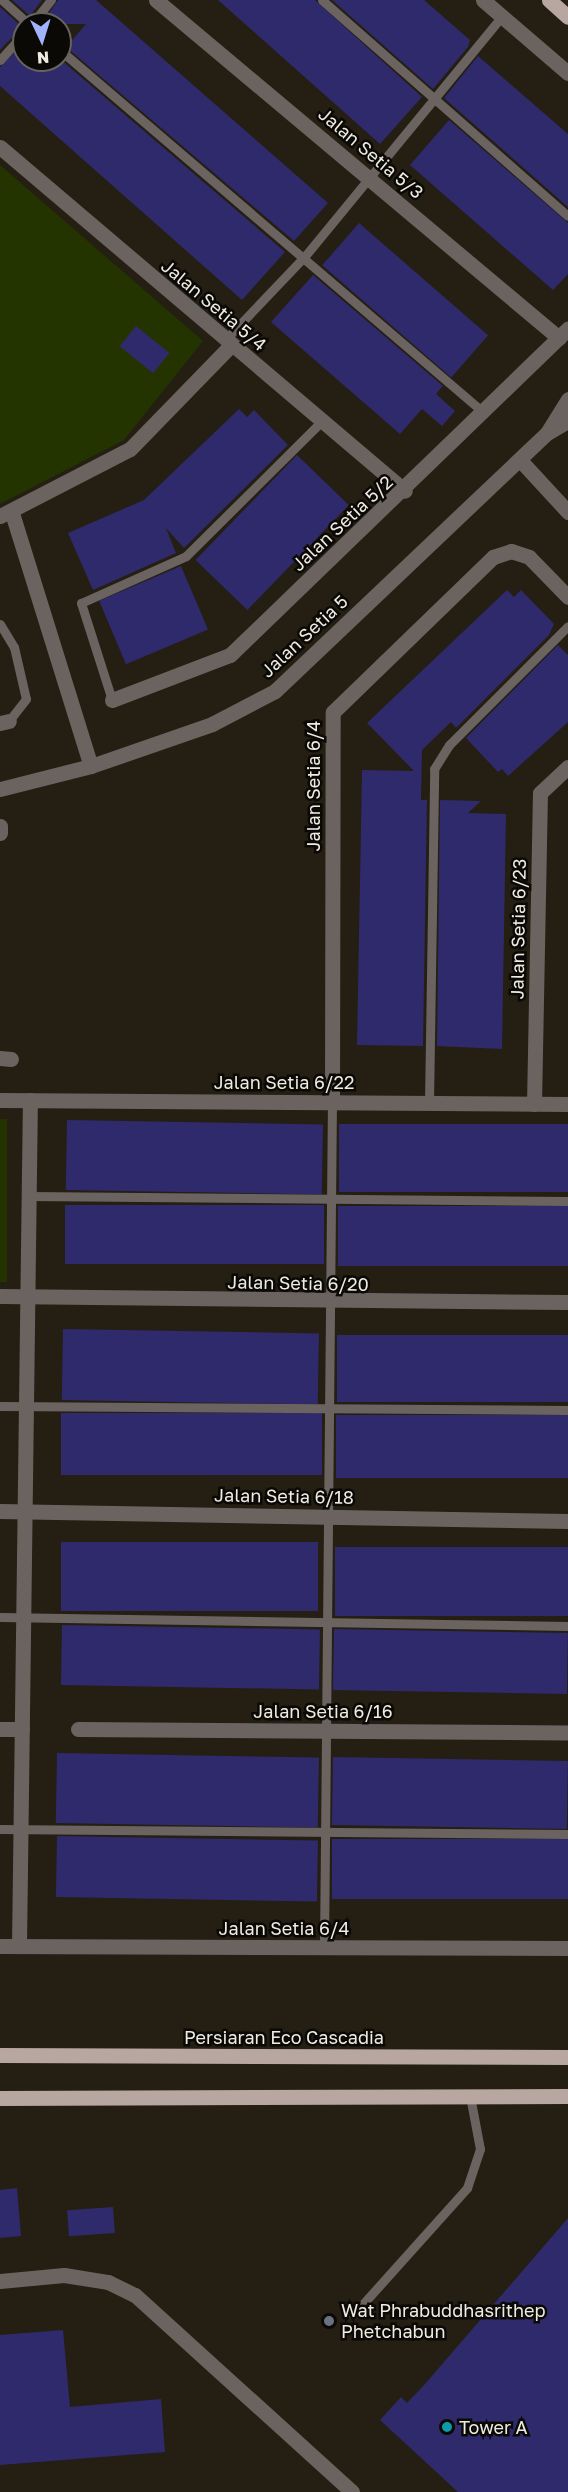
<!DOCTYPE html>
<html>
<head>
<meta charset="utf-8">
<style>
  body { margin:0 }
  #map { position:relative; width:568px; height:2492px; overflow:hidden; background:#241f12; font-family:"Golos Text",sans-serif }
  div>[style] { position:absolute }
  .green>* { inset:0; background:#233400; transform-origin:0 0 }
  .building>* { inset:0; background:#2f2a6b; transform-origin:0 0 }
  .service>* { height:9px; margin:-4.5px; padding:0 4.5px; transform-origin:4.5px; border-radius:4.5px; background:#6b6360 }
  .minor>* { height:15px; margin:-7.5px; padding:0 7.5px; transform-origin:7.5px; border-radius:7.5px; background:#6b6360 }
  .tertiary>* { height:15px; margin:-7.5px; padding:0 7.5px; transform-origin:7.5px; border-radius:7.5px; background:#6b6360 }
  .primary>* { height:15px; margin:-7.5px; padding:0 7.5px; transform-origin:7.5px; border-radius:7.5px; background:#b7a7a0 }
  .dots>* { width:16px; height:16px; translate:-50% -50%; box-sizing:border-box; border:3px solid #0b0905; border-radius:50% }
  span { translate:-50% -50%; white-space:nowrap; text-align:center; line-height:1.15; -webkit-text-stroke:5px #0b0905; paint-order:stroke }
  .street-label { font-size:18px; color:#eeebe2 }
  .poi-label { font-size:18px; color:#eeebe2 }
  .left { translate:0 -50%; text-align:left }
  .north { position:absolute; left:12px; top:12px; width:60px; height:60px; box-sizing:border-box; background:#0b0905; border:2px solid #66635d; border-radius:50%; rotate:176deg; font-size:16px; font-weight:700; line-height:24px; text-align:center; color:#eeebe2 }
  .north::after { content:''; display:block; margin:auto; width:21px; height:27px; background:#a3b2fd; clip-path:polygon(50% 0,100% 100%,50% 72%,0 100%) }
</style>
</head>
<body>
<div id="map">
  <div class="green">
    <i style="clip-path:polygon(0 165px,203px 341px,124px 440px,0 504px)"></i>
    <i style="left:0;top:1119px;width:7px;height:163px"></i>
  </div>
  <div class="building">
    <i style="clip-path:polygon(12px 0,42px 0,30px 16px)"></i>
    <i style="clip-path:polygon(58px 0,96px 0,328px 203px,294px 241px,66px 47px,86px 24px,41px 24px)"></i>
    <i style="clip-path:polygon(218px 0,315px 0,422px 97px,380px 144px)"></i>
    <i style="clip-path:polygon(332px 0,424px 0,470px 40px,468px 47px,433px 89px)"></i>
    <i style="clip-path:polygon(0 7px,22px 27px,0 50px)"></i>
    <i style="clip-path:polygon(24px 43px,24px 60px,60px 59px,285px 252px,242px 300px,0 86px,0 67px)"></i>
    <i style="clip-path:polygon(478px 56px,568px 134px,568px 207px,444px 98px)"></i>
    <i style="clip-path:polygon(449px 120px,568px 223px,568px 274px,553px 290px,410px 165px)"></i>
    <i style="left:359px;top:223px;width:171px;height:56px;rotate:41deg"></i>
    <i style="clip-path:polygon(313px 275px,443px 386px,436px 394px,455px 411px,442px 426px,422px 409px,400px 434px,271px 322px)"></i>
    <i style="left:136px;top:326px;width:43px;height:26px;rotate:39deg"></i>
    <i style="clip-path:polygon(239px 409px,247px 417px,254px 410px,288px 445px,184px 548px,166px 528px,176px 553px,93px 590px,68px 533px,144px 500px)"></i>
    <i style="left:297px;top:455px;width:72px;height:146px;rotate:44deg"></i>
    <i style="left:181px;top:566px;width:69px;height:89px;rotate:67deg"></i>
    <i style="clip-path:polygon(507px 590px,514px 597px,521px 590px,554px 624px,549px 635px,456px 728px,451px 722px,422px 750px,421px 800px,427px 800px,423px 1046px,357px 1045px,362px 770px,414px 771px,367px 723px)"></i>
    <i style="clip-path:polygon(558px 645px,568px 655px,568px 722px,508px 776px,502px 769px,498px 772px,466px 738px)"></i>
    <i style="clip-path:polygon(440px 800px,481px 801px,468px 813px,506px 814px,502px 1049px,437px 1046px)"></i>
    <i style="left:67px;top:1120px;width:256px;height:70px;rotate:1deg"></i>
    <i style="left:339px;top:1124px;width:229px;height:68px"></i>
    <i style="left:65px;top:1205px;width:259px;height:59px"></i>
    <i style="left:338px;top:1206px;width:230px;height:60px"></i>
    <i style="left:63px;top:1329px;width:256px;height:71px;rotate:1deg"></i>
    <i style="left:337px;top:1335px;width:231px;height:67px"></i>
    <i style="left:61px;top:1413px;width:261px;height:62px"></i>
    <i style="left:336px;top:1415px;width:232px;height:63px"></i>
    <i style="left:61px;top:1542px;width:257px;height:69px"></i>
    <i style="left:335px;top:1547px;width:233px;height:69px"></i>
    <i style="left:62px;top:1625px;width:258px;height:60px;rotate:1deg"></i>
    <i style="left:334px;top:1629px;width:234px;height:61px;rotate:1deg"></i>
    <i style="left:57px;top:1753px;width:262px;height:70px;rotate:1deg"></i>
    <i style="left:333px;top:1757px;width:235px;height:68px;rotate:1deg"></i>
    <i style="left:57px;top:1836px;width:261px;height:61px;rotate:1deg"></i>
    <i style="left:332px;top:1839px;width:236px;height:60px"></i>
    <i style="clip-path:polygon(17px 2188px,21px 2236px,0 2238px,0 2190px)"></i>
    <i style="left:113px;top:2207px;width:26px;height:46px;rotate:86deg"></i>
    <i style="clip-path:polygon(568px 2218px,568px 2492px,458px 2492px,380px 2420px,401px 2397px,407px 2403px,425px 2384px)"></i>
    <i style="clip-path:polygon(63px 2330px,70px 2407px,161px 2399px,165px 2452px,0 2465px,0 2335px)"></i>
  </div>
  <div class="service">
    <i style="left:2px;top:0;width:36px;rotate:42deg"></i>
    <i style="left:322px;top:0;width:327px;rotate:41.3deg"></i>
    <i style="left:32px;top:24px;width:31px;rotate:-52deg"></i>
    <i style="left:60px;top:50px;width:555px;rotate:40.55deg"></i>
    <i style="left:0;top:60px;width:36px;rotate:-48deg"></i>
    <i style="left:225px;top:340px;width:116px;rotate:-46.4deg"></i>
    <i style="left:305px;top:256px;width:310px;rotate:-50.6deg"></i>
    <i style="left:0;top:624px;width:27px;rotate:59deg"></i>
    <i style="left:14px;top:647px;width:53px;rotate:77deg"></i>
    <i style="left:26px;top:699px;width:28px;rotate:128deg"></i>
    <i style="left:112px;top:700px;width:102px;rotate:-107.7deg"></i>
    <i style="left:81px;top:603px;width:115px;rotate:-24.1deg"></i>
    <i style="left:186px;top:556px;width:194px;rotate:-44.8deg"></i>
    <i style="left:429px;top:1103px;width:334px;rotate:-89.1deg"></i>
    <i style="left:434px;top:769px;width:28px;rotate:-58deg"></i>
    <i style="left:449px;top:745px;width:168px;rotate:-45deg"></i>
    <i style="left:28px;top:1196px;width:540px;rotate:0.53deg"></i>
    <i style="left:0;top:1406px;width:568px;rotate:0.4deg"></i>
    <i style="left:0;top:1617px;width:568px;rotate:0.91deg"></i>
    <i style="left:0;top:1829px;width:568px;rotate:0.5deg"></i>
    <i style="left:324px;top:1948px;width:846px;rotate:-89.46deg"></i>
    <i style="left:353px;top:2315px;width:171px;rotate:-48.1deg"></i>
    <i style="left:467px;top:2188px;width:41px;rotate:-71.6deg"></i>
    <i style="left:480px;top:2149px;width:54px;rotate:-100.7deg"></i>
  </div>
  <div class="minor">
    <i style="left:156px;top:0;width:526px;rotate:39.99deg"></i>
    <i style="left:483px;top:0;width:112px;rotate:40.7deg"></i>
    <i style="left:0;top:147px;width:531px;rotate:40.34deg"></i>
    <i style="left:520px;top:460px;width:71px;rotate:47.3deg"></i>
    <i style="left:12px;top:513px;width:265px;rotate:72.7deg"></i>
    <i style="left:0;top:516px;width:146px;rotate:-27.3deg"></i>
    <i style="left:130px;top:449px;width:144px;rotate:-45.8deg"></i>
    <i style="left:112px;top:700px;width:126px;rotate:-20.9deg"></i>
    <i style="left:230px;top:655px;width:470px;rotate:-44deg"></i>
    <i style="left:0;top:723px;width:9px;rotate:-13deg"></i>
    <i style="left:0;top:826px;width:7px;rotate:90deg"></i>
    <i style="left:0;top:1058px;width:11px;rotate:5deg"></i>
    <i style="left:0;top:1100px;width:568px;rotate:0.4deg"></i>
    <i style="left:332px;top:1102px;width:390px;rotate:-89.9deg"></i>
    <i style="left:333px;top:712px;width:223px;rotate:-44.1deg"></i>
    <i style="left:493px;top:557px;width:19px;rotate:-18deg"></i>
    <i style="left:511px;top:551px;width:19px;rotate:18deg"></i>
    <i style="left:529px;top:557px;width:56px;rotate:45.7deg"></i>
    <i style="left:534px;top:1104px;width:311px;rotate:-88.9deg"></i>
    <i style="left:540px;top:793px;width:38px;rotate:-43deg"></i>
    <i style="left:0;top:1296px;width:568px;rotate:0.61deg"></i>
    <i style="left:0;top:1511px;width:568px;rotate:1.01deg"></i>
    <i style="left:0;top:1729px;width:22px"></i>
    <i style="left:78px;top:1729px;width:490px;rotate:0.4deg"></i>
    <i style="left:0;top:1946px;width:568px;rotate:0.2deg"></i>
    <i style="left:19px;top:1946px;width:846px;rotate:-89.26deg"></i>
    <i style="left:0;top:2281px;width:64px;rotate:-5.4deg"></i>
    <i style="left:64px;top:2275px;width:45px;rotate:9deg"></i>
    <i style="left:108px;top:2282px;width:30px;rotate:26deg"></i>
    <i style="left:135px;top:2295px;width:293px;rotate:42.2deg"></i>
  </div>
  <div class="tertiary">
    <i style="left:547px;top:433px;width:40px;rotate:-58deg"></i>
    <i style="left:0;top:789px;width:94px;rotate:-14.2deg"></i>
    <i style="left:91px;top:766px;width:128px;rotate:-19.1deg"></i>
    <i style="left:212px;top:724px;width:71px;rotate:-27.6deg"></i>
    <i style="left:275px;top:691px;width:375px;rotate:-43.5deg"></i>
    <i style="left:547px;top:433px;width:24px;rotate:-30deg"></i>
  </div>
  <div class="primary">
    <i style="left:549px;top:0;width:25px;rotate:42deg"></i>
    <i style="left:0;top:2055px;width:568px;rotate:0.2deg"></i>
    <i style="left:0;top:2098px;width:568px;rotate:-0.2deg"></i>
  </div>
  <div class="dots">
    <i style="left:329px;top:2321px;background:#6b7280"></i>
    <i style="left:447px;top:2427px;background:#0f9aa8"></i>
  </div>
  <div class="street-label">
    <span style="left:371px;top:153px;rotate:40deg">Jalan Setia 5/3</span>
    <span style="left:214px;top:305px;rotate:40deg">Jalan Setia 5/4</span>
    <span style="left:342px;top:523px;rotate:-43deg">Jalan Setia 5/2</span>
    <span style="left:304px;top:636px;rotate:-43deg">Jalan Setia 5</span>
    <span style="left:313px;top:786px;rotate:-90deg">Jalan Setia 6/4</span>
    <span style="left:518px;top:929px;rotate:-89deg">Jalan Setia 6/23</span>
    <span style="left:284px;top:1082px">Jalan Setia 6/22</span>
    <span style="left:298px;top:1283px;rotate:1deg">Jalan Setia 6/20</span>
    <span style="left:284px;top:1496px;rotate:1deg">Jalan Setia 6/18</span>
    <span style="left:323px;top:1711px">Jalan Setia 6/16</span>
    <span style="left:284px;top:1928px">Jalan Setia 6/4</span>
    <span style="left:284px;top:2037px">Persiaran Eco Cascadia</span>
  </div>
  <div class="poi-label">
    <span class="left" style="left:341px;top:2321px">Wat Phrabuddhasrithep<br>Phetchabun</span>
    <span class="left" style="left:459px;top:2427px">Tower A</span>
  </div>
  <div class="north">N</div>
</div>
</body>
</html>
